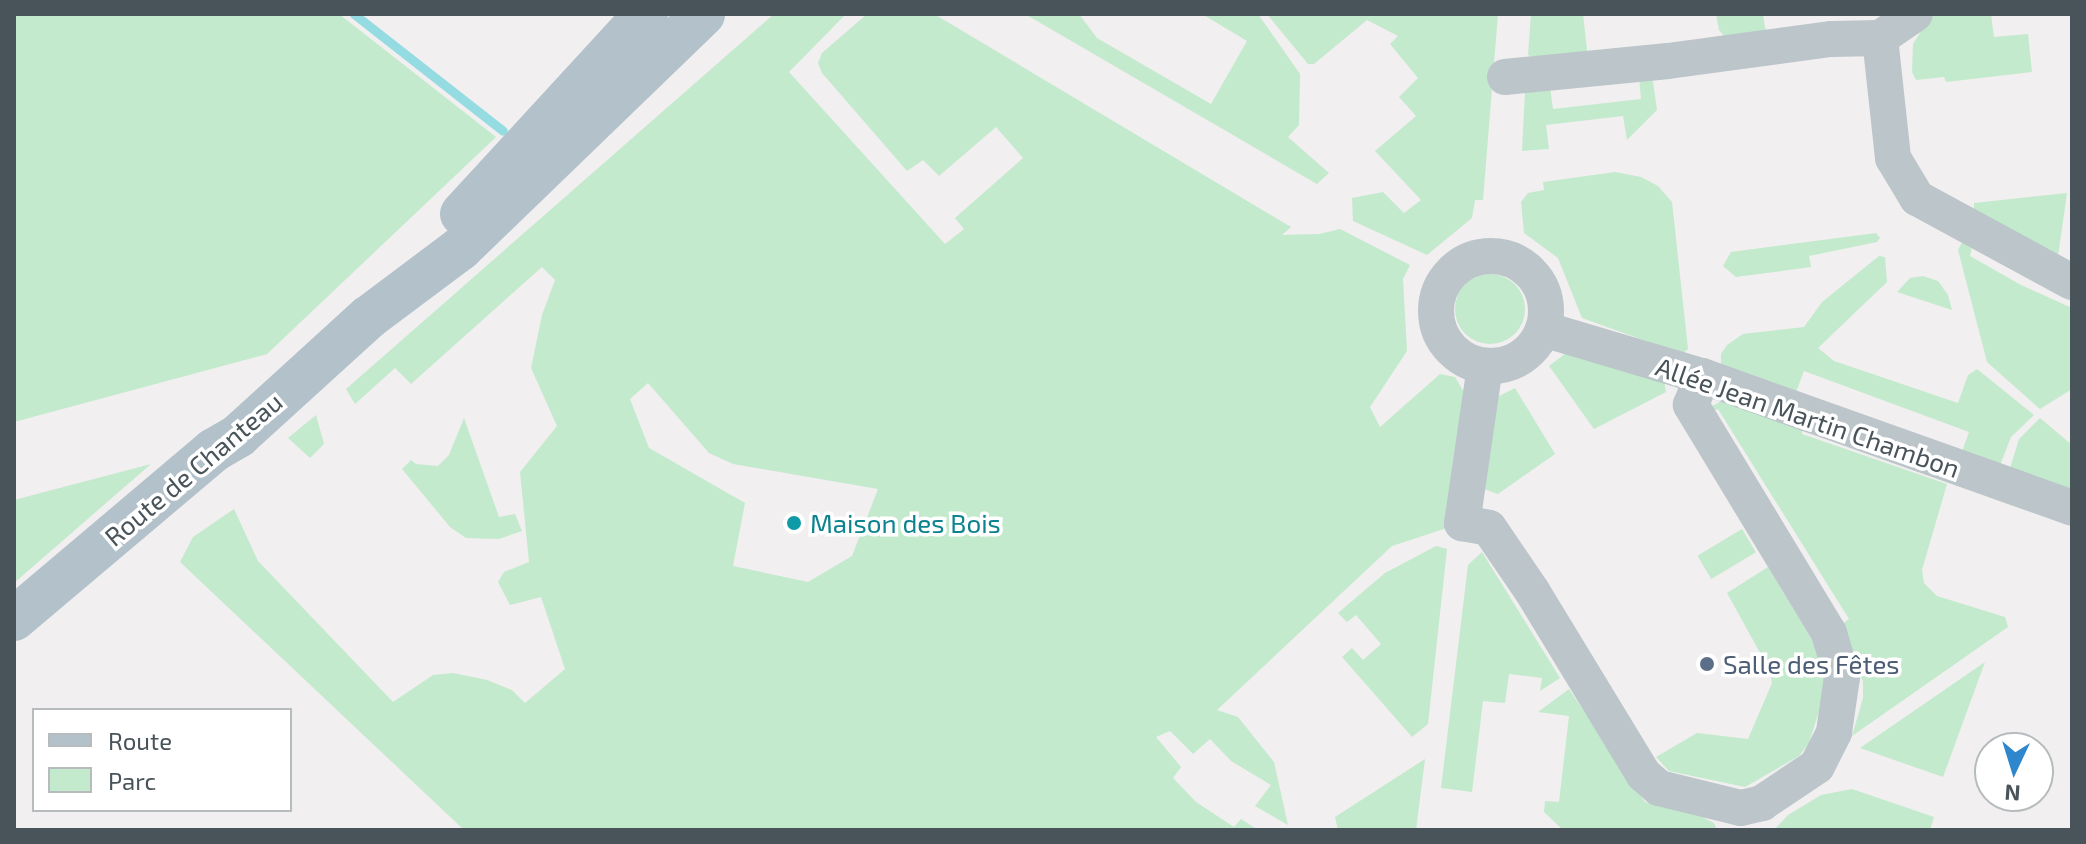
<!DOCTYPE html>
<html>
<head>
<meta charset="utf-8">
<style>
  body { margin:0 }
  #map { position:relative; width:2086px; height:844px; overflow:hidden; background:#f1efef; font-family:"Exo 2",sans-serif }
  div>[style] { position:absolute }
  .green>* { inset:0; background:#c3eacd; transform-origin:0 0 }
  .round { border-radius:50% }
  .stream>* { height:9px; margin:-4.5px; padding:0 4.5px; transform-origin:4.5px; border-radius:4.5px; background:#95dbe2 }
  .minor>* { height:36px; margin:-18px; padding:0 18px; transform-origin:18px; border-radius:18px; background:#bcc5ca }
  .minor>.ring { margin:-18px; padding:0; box-sizing:content-box; background:none; border:36px solid #bcc5ca; border-radius:50% }
  .major>* { height:44px; margin:-22px; padding:0 22px; transform-origin:22px; border-radius:22px; background:#b2c1ca }
  .dots>* { width:22px; height:22px; translate:-50% -50%; box-sizing:border-box; border:4px solid #fff; border-radius:50% }
  span { translate:-50% -50%; white-space:nowrap; text-align:center; line-height:1.15; -webkit-text-stroke:7px #fff; paint-order:stroke }
  .street-label { font-size:26px; color:#49545a }
  .culture-label { font-size:26px; color:#0d838f }
  .left { translate:0 -50%; text-align:left }
  .service-label { font-size:26px; color:#4e5e75 }
  .frame { position:absolute; inset:0; border:16px solid #49545a; pointer-events:none }
  .legend { position:absolute; left:32px; top:708px; width:260px; height:104px; box-sizing:border-box; background:#fff; border:2px solid #b6bbbd; margin:0; padding:10px 14px; list-style:none; font-size:24px; color:#49545a }
  .legend li { display:flex; align-items:center; gap:16px; height:40px }
  .legend b { width:40px; border:2px solid #b6bbbd }
  .north { position:absolute; left:1974px; top:732px; width:80px; height:80px; box-sizing:border-box; background:#fff; border:2px solid #b6bbbd; border-radius:50%; rotate:184deg; font-size:22px; font-weight:700; line-height:32px; text-align:center; color:#49545a }
  .north::after { content:''; display:block; margin:auto; width:28px; height:36px; background:#2e86cc; clip-path:polygon(50% 0,100% 100%,50% 72%,0 100%) }
</style>
</head>
<body>
<div id="map">
  <div class="green">
    <i style="clip-path:polygon(14px 14px,339px 14px,496px 137px,267px 354px,14px 422px)"></i>
    <i style="clip-path:polygon(evenodd,774px 14px,846px 14px,789px 72px,945px 244px,964px 229px,955px 218px,1023px 158px,996px 127px,939px 176px,923px 160px,907px 171px,822px 73px,818px 63px,822px 53px,867px 14px,934px 14px,1291px 227px,1282px 235px,1319px 234px,1340px 229px,1410px 265px,1403px 279px,1407px 351px,1370px 407px,1380px 427px,1440px 374px,1455px 377px,1464px 392px,1450px 527px,1392px 546px,1217px 710px,1238px 717px,1274px 762px,1288px 825px,1255px 806px,1271px 785px,1231px 761px,1210px 739px,1193px 754px,1170px 731px,1156px 737px,1181px 767px,1173px 778px,1196px 802px,1234px 827px,1241px 819px,1258px 830px,464px 830px,180px 562px,193px 537px,234px 509px,258px 561px,393px 702px,433px 675px,453px 673px,487px 680px,512px 690px,525px 703px,565px 669px,541px 597px,510px 605px,498px 582px,504px 572px,529px 562px,520px 472px,557px 426px,531px 368px,542px 315px,555px 280px,542px 267px,411px 384px,395px 368px,355px 404px,346px 389px,774px 14px,648px 383px,709px 453px,733px 464px,878px 489px,852px 556px,808px 582px,733px 566px,745px 503px,649px 448px,630px 399px,648px 383px)"></i>
    <i style="clip-path:polygon(1025px 14px,1079px 14px,1097px 38px,1211px 104px,1247px 41px,1202px 14px,1258px 14px,1300px 74px,1299px 125px,1288px 137px,1329px 173px,1317px 184px)"></i>
    <i style="clip-path:polygon(1267px 14px,1498px 14px,1483px 200px,1475px 200px,1472px 218px,1427px 255px,1353px 221px,1352px 198px,1383px 192px,1404px 213px,1421px 200px,1375px 151px,1416px 116px,1399px 97px,1418px 78px,1390px 44px,1398px 36px,1367px 20px,1314px 64px,1308px 64px)"></i>
    <i style="clip-path:polygon(1531px 14px,1583px 14px,1588px 59px,1540px 60px,1528px 55px)"></i>
    <i style="clip-path:polygon(1716px 14px,1763px 14px,1766px 34px,1724px 36px,1719px 30px)"></i>
    <i style="clip-path:polygon(1932px 14px,1991px 14px,1994px 37px,2028px 34px,2032px 72px,1946px 82px,1944px 77px,1916px 80px,1912px 72px,1913px 44px)"></i>
    <i style="clip-path:polygon(1652px 75px,1657px 110px,1627px 140px,1623px 116px,1546px 125px,1549px 149px,1522px 151px,1525px 91px,1550px 87px,1553px 109px,1641px 99px,1639px 77px)"></i>
    <i style="clip-path:polygon(1615px 172px,1641px 177px,1658px 186px,1672px 202px,1688px 349px,1682px 354px,1582px 318px,1558px 258px,1524px 233px,1521px 202px,1528px 193px,1544px 190px,1543px 182px)"></i>
    <i style="clip-path:polygon(2067px 193px,2058px 256px,1974px 215px,1974px 203px)"></i>
    <i style="clip-path:polygon(1876px 233px,1880px 238px,1877px 242px,1809px 256px,1811px 267px,1736px 277px,1723px 266px,1731px 252px)"></i>
    <i style="clip-path:polygon(1964px 239px,1973px 243px,1970px 256px,2021px 285px,2072px 308px,2072px 389px,2040px 409px,1987px 362px,1958px 250px)"></i>
    <i style="clip-path:polygon(1879px 256px,1885px 257px,1887px 282px,1818px 348px,1834px 361px,1958px 403px,1968px 375px,1977px 369px,2034px 415px,2011px 437px,1997px 473px,1959px 460px,1969px 432px,1804px 371px,1793px 400px,1721px 370px,1721px 354px,1727px 345px,1743px 334px,1804px 327px,1822px 302px)"></i>
    <i class="round" style="left:1455px;top:274px;width:70px;height:70px"></i>
    <i style="clip-path:polygon(1923px 276px,1938px 281px,1948px 295px,1952px 310px,1897px 292px,1910px 278px)"></i>
    <i style="clip-path:polygon(1570px 350px,1664px 381px,1666px 392px,1594px 429px,1549px 366px)"></i>
    <i style="clip-path:polygon(1515px 388px,1555px 454px,1498px 494px,1484px 489px,1493px 399px)"></i>
    <i style="clip-path:polygon(1727px 398px,1803px 425px,1802px 434px,1947px 484px,1922px 570px,1924px 583px,1937px 596px,2005px 617px,2008px 627px,1852px 736px,1863px 698px,1863px 681px,1835px 629px,1849px 619px,1718px 409px,1707px 414px,1705px 410px)"></i>
    <i style="clip-path:polygon(316px 415px,324px 444px,310px 458px,288px 438px)"></i>
    <i style="clip-path:polygon(464px 418px,499px 517px,515px 514px,522px 531px,499px 539px,466px 538px,450px 527px,402px 469px,411px 460px,416px 464px,438px 466px,449px 455px)"></i>
    <i style="clip-path:polygon(2040px 418px,2072px 445px,2072px 497px,2008px 475px,2019px 439px)"></i>
    <i style="clip-path:polygon(151px 464px,14px 583px,14px 500px)"></i>
    <i style="left:1742px;top:529px;width:27px;height:52px;rotate:59deg"></i>
    <i style="clip-path:polygon(1436px 546px,1447px 549px,1428px 724px,1412px 737px,1342px 657px,1352px 648px,1363px 660px,1381px 644px,1356px 615px,1347px 622px,1338px 613px,1385px 573px)"></i>
    <i style="clip-path:polygon(1482px 552px,1560px 678px,1540px 691px,1542px 678px,1509px 674px,1505px 703px,1483px 701px,1472px 792px,1441px 788px,1468px 565px)"></i>
    <i style="clip-path:polygon(1768px 567px,1822px 656px,1825px 692px,1809px 743px,1799px 756px,1745px 787px,1669px 771px,1656px 757px,1697px 733px,1748px 739px,1772px 683px,1770px 671px,1727px 593px)"></i>
    <i style="clip-path:polygon(1985px 662px,1943px 777px,1860px 748px)"></i>
    <i style="clip-path:polygon(1569px 689px,1645px 802px,1702px 817px,1714px 823px,1717px 830px,1563px 830px,1544px 812px,1545px 801px,1559px 802px,1569px 716px,1538px 712px)"></i>
    <i style="clip-path:polygon(1425px 759px,1416px 830px,1338px 830px,1335px 817px)"></i>
    <i style="clip-path:polygon(1852px 789px,1934px 817px,1930px 830px,1775px 829px,1788px 815px,1821px 795px)"></i>
  </div>
  <div class="stream">
    <i style="left:354px;top:14px;width:189px;rotate:38.1deg"></i>
  </div>
  <div class="minor">
    <i style="left:1880px;top:38px;width:121px;rotate:83.8deg"></i>
    <i style="left:1893px;top:158px;width:47px;rotate:59deg"></i>
    <i style="left:1917px;top:198px;width:176px;rotate:28.5deg"></i>
    <i style="left:1505px;top:77px;width:164px;rotate:-5.6deg"></i>
    <i style="left:1668px;top:61px;width:164px;rotate:-7.7deg"></i>
    <i style="left:1831px;top:39px;width:49px;rotate:-1.2deg"></i>
    <i style="left:1880px;top:38px;width:42px;rotate:-34.4deg"></i>
    <i class="ring" style="left:1436px;top:256px;width:74px;height:74px"></i>
    <i style="left:1543px;top:329px;width:166px;rotate:16.5deg"></i>
    <i style="left:1702px;top:376px;width:393px;rotate:19.6deg"></i>
    <i style="left:1485px;top:366px;width:159px;rotate:98.3deg"></i>
    <i style="left:1462px;top:523px;width:27px;rotate:10deg"></i>
    <i style="left:1489px;top:528px;width:76px;rotate:55.7deg"></i>
    <i style="left:1532px;top:591px;width:215px;rotate:58.7deg"></i>
    <i style="left:1644px;top:775px;width:20px;rotate:41deg"></i>
    <i style="left:1659px;top:788px;width:84px;rotate:13.7deg"></i>
    <i style="left:1741px;top:808px;width:22px;rotate:-13deg"></i>
    <i style="left:1762px;top:803px;width:66px;rotate:-33.9deg"></i>
    <i style="left:1817px;top:766px;width:38px;rotate:-63deg"></i>
    <i style="left:1834px;top:732px;width:56px;rotate:-81.7deg"></i>
    <i style="left:1842px;top:677px;width:46px;rotate:-106.5deg"></i>
    <i style="left:1829px;top:633px;width:267px;rotate:-121.2deg"></i>
    <i style="left:1691px;top:405px;width:31px;rotate:-69deg"></i>
  </div>
  <div class="major">
    <i style="left:462px;top:214px;width:272px;rotate:-47.4deg"></i>
    <i style="left:14px;top:619px;width:262px;rotate:-40.2deg"></i>
    <i style="left:214px;top:450px;width:28px;rotate:-30deg"></i>
    <i style="left:238px;top:436px;width:177px;rotate:-42.3deg"></i>
    <i style="left:369px;top:317px;width:114px;rotate:-36.8deg"></i>
    <i style="left:460px;top:249px;width:338px;rotate:-44deg"></i>
  </div>
  <div class="dots">
    <i style="left:794px;top:523px;background:#0f9aa8"></i>
    <i style="left:1707px;top:664px;background:#5c6f8a"></i>
  </div>
  <div class="street-label">
    <span style="left:1808px;top:417px;rotate:19deg">Allée Jean Martin Chambon</span>
    <span style="left:193px;top:469px;rotate:-40deg">Route de Chanteau</span>
  </div>
  <div class="culture-label">
    <span class="left" style="left:810px;top:523px">Maison des Bois</span>
  </div>
  <div class="service-label">
    <span class="left" style="left:1723px;top:664px">Salle des Fêtes</span>
  </div>
  <div class="frame"></div>
  <ul class="legend">
  <li><b style="height:10px;background:#b2c1ca"></b>Route</li>
  <li><b style="height:22px;background:#c3eacd"></b>Parc</li>
  </ul>
  <div class="north">N</div>
</div>
</body>
</html>
